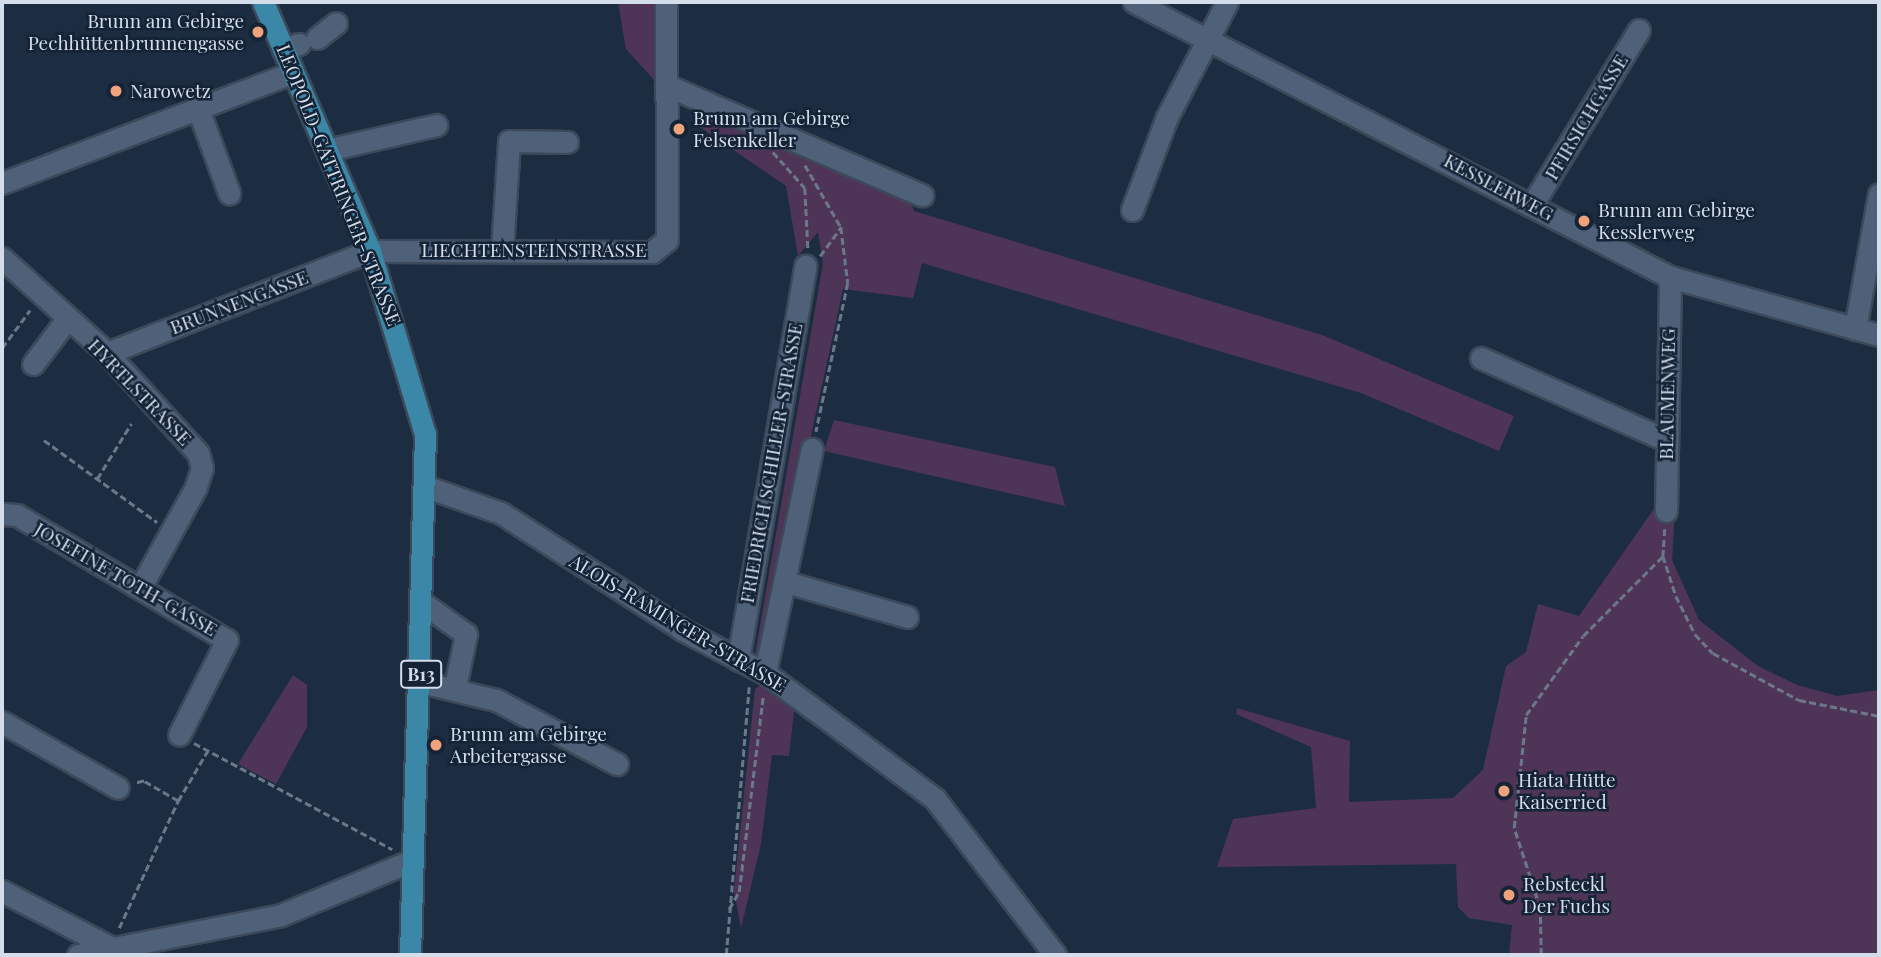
<!DOCTYPE html>
<html>
<head>
<meta charset="utf-8">
<style>
  body { margin:0 }
  #map { position:relative; width:1881px; height:957px; overflow:hidden; background:#1d2d41; font-family:"Playfair Display",serif }
  div>[style] { position:absolute }
  .green>* { inset:0; background:#4e3457 }
  .path>* { height:2.5px; margin-top:-1.25px; transform-origin:0; background:repeating-linear-gradient(90deg,#6b7889 0 7px,transparent 0 10.5px) }
  .roads { filter:drop-shadow(2px 0 #3c495a) drop-shadow(-2px 0 #3c495a) drop-shadow(0 2px #3c495a) drop-shadow(0 -2px #3c495a) }
  .minor>* { height:21px; margin:-10.5px; padding:0 10.5px; transform-origin:10.5px; border-radius:10.5px; background:#4f6178 }
  .major>* { height:21px; margin:-10.5px; padding:0 10.5px; transform-origin:10.5px; border-radius:10.5px; background:#3b87a7 }
  .dots>* { width:19px; height:19px; translate:-50% -50%; box-sizing:border-box; border:4px solid #142336; border-radius:50% }
  span { translate:-50% -50%; white-space:nowrap; text-align:center; line-height:1.15; -webkit-text-stroke:5px #142336; paint-order:stroke }
  .shield-label span { padding:2px 5px; background:#142336; border:2px solid; border-radius:5px; -webkit-text-stroke-width:0 }
  .shield-label { font-size:18px; color:#d4deeb; font-weight:700 }
  .poi-label { font-size:19px; color:#d4deeb }
  .right { translate:-100% -50%; text-align:right }
  .left { translate:0 -50%; text-align:left }
  .street-label { font-size:19px; color:#d4deeb }
  .frame { position:absolute; inset:0; border:4px solid #d4deeb; pointer-events:none }
</style>
</head>
<body>
<div id="map">
  <div class="green">
    <i style="clip-path:polygon(618px 2px,656px 2px,656px 82px,626px 49px)"></i>
    <i style="clip-path:polygon(712px 109px,909px 197px,914px 211px,1322px 335px,1514px 416px,1499px 451px,1361px 393px,922px 263px,913px 298px,843px 289px,763px 656px,755px 654px,823px 264px,818px 232px,798px 256px,786px 186px,700px 127px)"></i>
    <i style="clip-path:polygon(834px 420px,1055px 467px,1065px 506px,824px 451px)"></i>
    <i style="clip-path:polygon(1677px 476px,1672px 560px,1699px 620px,1758px 666px,1797px 685px,1837px 696px,1879px 690px,1879px 955px,1509px 955px,1512px 925px,1469px 918px,1458px 907px,1456px 864px,1217px 867px,1233px 819px,1316px 808px,1311px 747px,1236px 714px,1237px 708px,1350px 741px,1349px 802px,1453px 798px,1483px 770px,1506px 666px,1526px 652px,1538px 604px,1579px 616px)"></i>
    <i style="clip-path:polygon(293px 675px,307px 685px,307px 727px,276px 784px,238px 764px)"></i>
    <i style="clip-path:polygon(762px 684px,795px 703px,789px 756px,772px 755px,761px 844px,741px 928px,734px 891px,755px 689px)"></i>
  </div>
  <div class="path">
    <i style="left:773px;top:152px;width:48px;rotate:48.4deg"></i>
    <i style="left:805px;top:188px;width:60px;rotate:87.1deg"></i>
    <i style="left:805px;top:165px;width:72px;rotate:59.9deg"></i>
    <i style="left:841px;top:227px;width:56px;rotate:82.9deg"></i>
    <i style="left:848px;top:283px;width:152px;rotate:102.1deg"></i>
    <i style="left:820px;top:256px;width:36px;rotate:-54deg"></i>
    <i style="left:2px;top:348px;width:47px;rotate:-53.6deg"></i>
    <i style="left:44px;top:440px;width:140px;rotate:36deg"></i>
    <i style="left:97px;top:479px;width:65px;rotate:-58.3deg"></i>
    <i style="left:1665px;top:529px;width:27px;rotate:94deg"></i>
    <i style="left:1663px;top:556px;width:42px;rotate:72deg"></i>
    <i style="left:1676px;top:596px;width:42px;rotate:63.4deg"></i>
    <i style="left:1695px;top:634px;width:26px;rotate:47deg"></i>
    <i style="left:1713px;top:653px;width:98px;rotate:28.7deg"></i>
    <i style="left:1799px;top:700px;width:82px;rotate:11.3deg"></i>
    <i style="left:194px;top:743px;width:225px;rotate:28.2deg"></i>
    <i style="left:178px;top:801px;width:59px;rotate:-59.5deg"></i>
    <i style="left:729px;top:909px;width:20px;rotate:-60deg"></i>
    <i style="left:739px;top:892px;width:197px;rotate:-83deg"></i>
    <i style="left:119px;top:928px;width:140px;rotate:-65.1deg"></i>
    <i style="left:178px;top:801px;width:39px;rotate:-150deg"></i>
    <i style="left:144px;top:781px;width:9px;rotate:167deg"></i>
    <i style="left:726px;top:955px;width:269px;rotate:-85.1deg"></i>
    <i style="left:1541px;top:955px;width:47px;rotate:-91.2deg"></i>
    <i style="left:1540px;top:908px;width:84px;rotate:-108deg"></i>
    <i style="left:1514px;top:828px;width:114px;rotate:-83.9deg"></i>
    <i style="left:1526px;top:715px;width:97px;rotate:-54.2deg"></i>
    <i style="left:1583px;top:636px;width:113px;rotate:-45deg"></i>
  </div>
  <div class="roads">
    <div class="minor">
      <i style="left:1134px;top:2px;width:602px;rotate:27.16deg"></i>
      <i style="left:1670px;top:277px;width:217px;rotate:15.5deg"></i>
      <i style="left:317px;top:38px;width:24px;rotate:-38deg"></i>
      <i style="left:283px;top:50px;width:17px;rotate:-21deg"></i>
      <i style="left:666px;top:85px;width:279px;rotate:23.3deg"></i>
      <i style="left:198px;top:109px;width:90px;rotate:69.7deg"></i>
      <i style="left:327px;top:150px;width:112px;rotate:-12.9deg"></i>
      <i style="left:2px;top:183px;width:310px;rotate:-20.8deg"></i>
      <i style="left:1532px;top:205px;width:205px;rotate:-58.6deg"></i>
      <i style="left:1132px;top:210px;width:99px;rotate:-69.4deg"></i>
      <i style="left:1167px;top:117px;width:130px;rotate:-62.4deg"></i>
      <i style="left:502px;top:250px;width:109px;rotate:-86.3deg"></i>
      <i style="left:509px;top:141px;width:58px;rotate:1deg"></i>
      <i style="left:2px;top:258px;width:142px;rotate:42.1deg"></i>
      <i style="left:107px;top:353px;width:135px;rotate:47.7deg"></i>
      <i style="left:198px;top:453px;width:16px;rotate:75deg"></i>
      <i style="left:202px;top:468px;width:20px;rotate:108deg"></i>
      <i style="left:196px;top:487px;width:115px;rotate:119deg"></i>
      <i style="left:1855px;top:329px;width:137px;rotate:-79.9deg"></i>
      <i style="left:107px;top:353px;width:282px;rotate:-21.2deg"></i>
      <i style="left:370px;top:251px;width:282px;rotate:0.2deg"></i>
      <i style="left:652px;top:252px;width:19px;rotate:-39deg"></i>
      <i style="left:667px;top:240px;width:238px;rotate:-90.2deg"></i>
      <i style="left:1481px;top:358px;width:202px;rotate:23.9deg"></i>
      <i style="left:33px;top:364px;width:56px;rotate:-52.9deg"></i>
      <i style="left:427px;top:487px;width:78px;rotate:19.4deg"></i>
      <i style="left:501px;top:513px;width:216px;rotate:32.7deg"></i>
      <i style="left:683px;top:630px;width:93px;rotate:27.7deg"></i>
      <i style="left:765px;top:673px;width:212px;rotate:36.5deg"></i>
      <i style="left:935px;top:799px;width:197px;rotate:52.4deg"></i>
      <i style="left:1666px;top:511px;width:234px;rotate:-89deg"></i>
      <i style="left:2px;top:514px;width:15px;rotate:4deg"></i>
      <i style="left:17px;top:515px;width:244px;rotate:30.8deg"></i>
      <i style="left:227px;top:640px;width:106px;rotate:116.8deg"></i>
      <i style="left:786px;top:582px;width:126px;rotate:16.1deg"></i>
      <i style="left:424px;top:604px;width:52px;rotate:35.5deg"></i>
      <i style="left:466px;top:634px;width:54px;rotate:101.7deg"></i>
      <i style="left:738px;top:660px;width:400px;rotate:-80.3deg"></i>
      <i style="left:765px;top:673px;width:229px;rotate:-78.2deg"></i>
      <i style="left:421px;top:682px;width:77px;rotate:13.5deg"></i>
      <i style="left:496px;top:700px;width:137px;rotate:27.9deg"></i>
      <i style="left:2px;top:722px;width:133px;rotate:29.6deg"></i>
      <i style="left:2px;top:891px;width:122px;rotate:27.4deg"></i>
      <i style="left:78px;top:955px;width:207px;rotate:-11.1deg"></i>
      <i style="left:281px;top:915px;width:143px;rotate:-22.6deg"></i>
    </div>
    <div class="major">
      <i style="left:263px;top:2px;width:271px;rotate:66.7deg"></i>
      <i style="left:370px;top:251px;width:191px;rotate:73.3deg"></i>
      <i style="left:425px;top:434px;width:521px;rotate:91.65deg"></i>
    </div>
  </div>
  <div class="dots">
    <i style="left:258px;top:32px;background:#f0a27a"></i>
    <i style="left:116px;top:91px;background:#f0a27a"></i>
    <i style="left:679px;top:129px;background:#f0a27a"></i>
    <i style="left:1584px;top:221px;background:#f0a27a"></i>
    <i style="left:436px;top:745px;background:#f0a27a"></i>
    <i style="left:1504px;top:791px;background:#f0a27a"></i>
    <i style="left:1509px;top:895px;background:#f0a27a"></i>
  </div>
  <div class="shield-label">
    <span style="left:421px;top:674px">B13</span>
  </div>
  <div class="poi-label">
    <span class="right" style="left:244px;top:32px">Brunn am Gebirge<br>Pechhüttenbrunnengasse</span>
    <span class="left" style="left:130px;top:91px">Narowetz</span>
    <span class="left" style="left:693px;top:129px">Brunn am Gebirge<br>Felsenkeller</span>
    <span class="left" style="left:1598px;top:221px">Brunn am Gebirge<br>Kesslerweg</span>
    <span class="left" style="left:450px;top:745px">Brunn am Gebirge<br>Arbeitergasse</span>
    <span class="left" style="left:1518px;top:791px">Hiata Hütte<br>Kaiserried</span>
    <span class="left" style="left:1523px;top:895px">Rebsteckl<br>Der Fuchs</span>
  </div>
  <div class="street-label">
    <span style="left:1586px;top:117px;rotate:-59deg">PFIRSICHGASSE</span>
    <span style="left:339px;top:185px;rotate:68deg">LEOPOLD-GATTRINGER-STRASSE</span>
    <span style="left:1499px;top:187px;rotate:28deg">KESSLERWEG</span>
    <span style="left:534px;top:250px">LIECHTENSTEINSTRASSE</span>
    <span style="left:239px;top:302px;rotate:-21deg">BRUNNENGASSE</span>
    <span style="left:140px;top:392px;rotate:46deg">HYRTLSTRASSE</span>
    <span style="left:1667px;top:394px;rotate:-89deg">BLAUMENWEG</span>
    <span style="left:771px;top:463px;rotate:-80deg">FRIEDRICH SCHILLER-STRASSE</span>
    <span style="left:126px;top:579px;rotate:30deg">JOSEFINE TOTH-GASSE</span>
    <span style="left:678px;top:623px;rotate:31deg">ALOIS-RAMINGER-STRASSE</span>
  </div>
  <div class="frame"></div>
</div>
</body>
</html>
